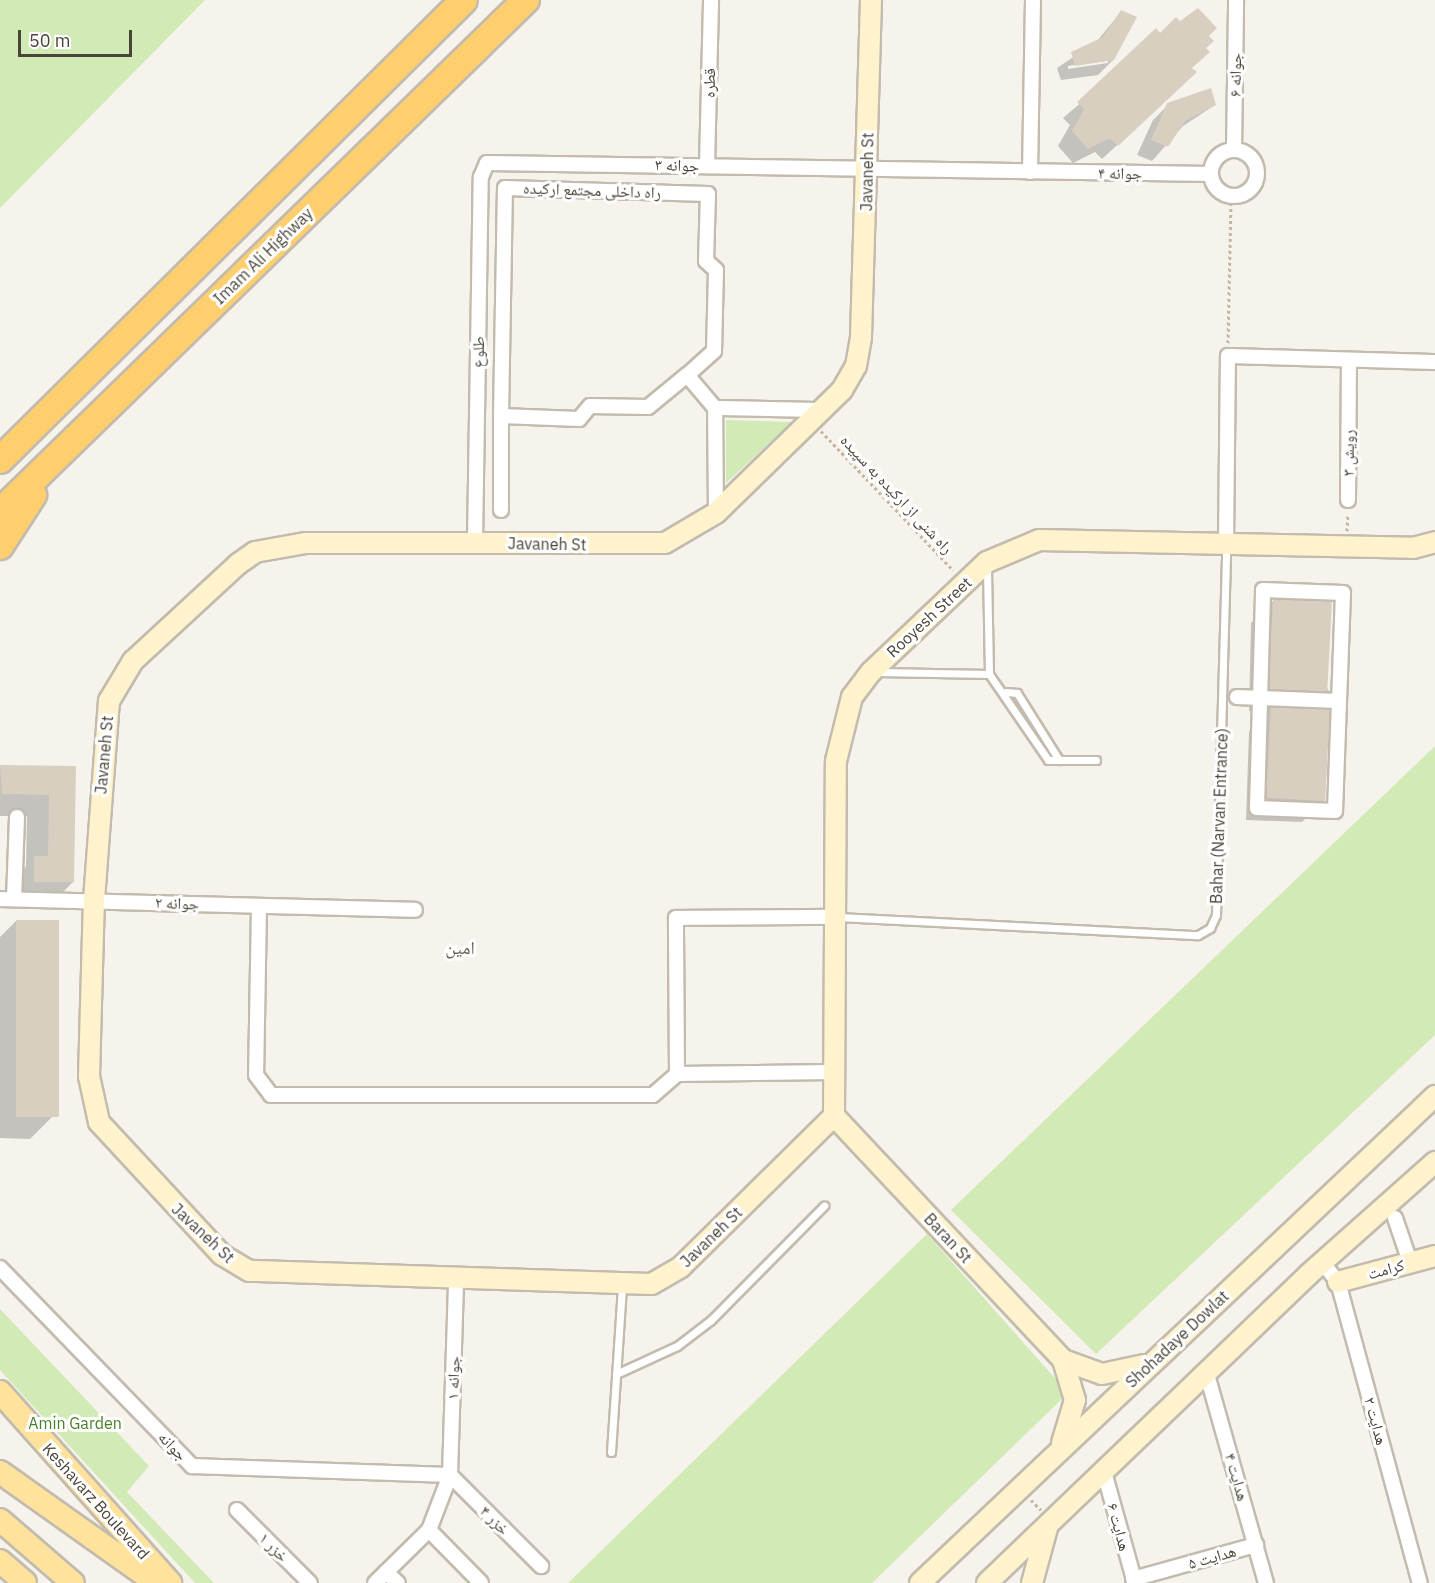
<!DOCTYPE html>
<html>
<head>
<meta charset="utf-8">
<style>
  body { margin:0 }
  #map { position:relative; width:1435px; height:1583px; overflow:hidden; background:#f6f3ec; font-family:"IBM Plex Sans","Noto Naskh Arabic",sans-serif }
  div>[style] { position:absolute }
  .green>* { inset:0; background:#d2eab5 }
  .shadow>* { inset:0; background:#0003 }
  .building>* { inset:0; background:#d8cfc1; transform-origin:0 0 }
  .path>* { height:3px; margin-top:-1.5px; transform-origin:0; background:repeating-linear-gradient(90deg,#c4b79f 0 3px,transparent 0 6px) }
  .roads { filter:drop-shadow(2px 0 #c2bbae) drop-shadow(-2px 0 #c2bbae) drop-shadow(0 2px #c2bbae) drop-shadow(0 -2px #c2bbae) }
  .lane>* { height:7px; margin:-3.5px; padding:0 3.5px; transform-origin:3.5px; border-radius:3.5px; background:#fff }
  .street>* { height:14px; margin:-7px; padding:0 7px; transform-origin:7px; border-radius:7px; background:#fff }
  .street>.ring { margin:-7px; padding:0; box-sizing:content-box; background:none; border:14px solid #fff; border-radius:50% }
  .secondary>* { height:20px; margin:-10px; padding:0 10px; transform-origin:10px; border-radius:10px; background:#fff3cd }
  .primary>* { height:22px; margin:-11px; padding:0 11px; transform-origin:11px; border-radius:11px; background:#ffe39c }
  .highway>* { height:26px; margin:-13px; padding:0 13px; transform-origin:13px; border-radius:13px; background:#ffcf6e }
  span { translate:-50% -50%; white-space:nowrap; text-align:center; line-height:1.15; -webkit-text-stroke:6px #fff; paint-order:stroke }
  .street-label { font-size:16px; color:#4b4439 }
  .park-label { font-size:16px; color:#4a7f2a }
  .neighbourhood-label { font-size:18px; color:#6e6250 }
  .scale { position:absolute; left:18px; top:30px; width:114px; height:27px; box-sizing:border-box; border:3px solid #4b4439; border-top:0; padding-left:8px; font-size:18px; line-height:21px; white-space:nowrap; color:#4b4439; -webkit-text-stroke:4px #fff; paint-order:stroke }
</style>
</head>
<body>
<div id="map">
  <div class="green">
    <i style="clip-path:polygon(0 0,205px 0,0 208px)"></i>
    <i style="clip-path:polygon(726px 420px,792px 422px,726px 483px)"></i>
    <i style="clip-path:polygon(1435px 746px,1435px 1035px,1096px 1354px,951px 1210px)"></i>
    <i style="clip-path:polygon(927px 1234px,1068px 1393px,872px 1583px,568px 1583px)"></i>
    <i style="clip-path:polygon(0 1309px,149px 1466px,127px 1492px,214px 1583px,195px 1583px,0 1370px)"></i>
  </div>
  <div class="shadow">
    <i style="clip-path:polygon(evenodd,1121px 12px,1113px 60px,1098px 75px,1061px 80px,1057px 68px,1097px 41px,1121px 12px,1108px 60px,1108px 63px,1068px 69px,1068px 66px,1108px 60px)"></i>
    <i style="clip-path:polygon(1160px 35px,1207px 36px,1180px 87px,1102px 159px,1095px 152px,1073px 163px,1058px 146px,1070px 125px,1063px 118px)"></i>
    <i style="clip-path:polygon(1168px 105px,1215px 105px,1183px 126px,1152px 161px,1137px 155px,1153px 120px)"></i>
    <i style="clip-path:polygon(1273px 601px,1329px 691px,1310px 710px,1324px 800px,1302px 822px,1246px 820px,1249px 731px,1269px 712px,1249px 711px,1251px 623px)"></i>
    <i style="clip-path:polygon(0 767px,75px 768px,73px 882px,51px 904px,12px 903px,13px 880px,26px 866px,27px 816px,0 816px)"></i>
    <i style="clip-path:polygon(16px 921px,52px 1117px,30px 1139px,0 1138px,0 937px)"></i>
  </div>
  <div class="building">
    <i style="clip-path:polygon(1198px 8px,1217px 28px,1209px 36px,1214px 41px,1206px 48px,1210px 52px,1192px 68px,1197px 72px,1118px 146px,1110px 138px,1088px 149px,1072px 131px,1084px 109px,1077px 102px,1156px 28px,1160px 33px,1176px 17px,1180px 21px)"></i>
    <i style="clip-path:polygon(1121px 10px,1137px 17px,1114px 60px,1075px 66px,1071px 52px,1103px 37px)"></i>
    <i style="clip-path:polygon(1211px 88px,1216px 105px,1185px 121px,1168px 147px,1151px 140px,1167px 103px)"></i>
    <i style="left:1273px;top:599px;width:59px;height:90px;rotate:3deg"></i>
    <i style="left:1271px;top:707px;width:59px;height:91px;rotate:3deg"></i>
    <i style="clip-path:polygon(0 765px,76px 766px,74px 882px,34px 882px,34px 856px,48px 856px,49px 795px,2px 794px)"></i>
    <i style="left:16px;top:920px;width:43px;height:197px"></i>
  </div>
  <div class="path">
    <i style="left:1228px;top:343px;width:147px;rotate:-88.8deg"></i>
    <i style="left:821px;top:431px;width:192px;rotate:46.5deg"></i>
    <i style="left:1347px;top:531px;width:17px;rotate:-87deg"></i>
    <i style="left:1031px;top:1500px;width:14px;rotate:45deg"></i>
  </div>
  <div class="roads">
    <div class="lane">
      <i style="left:987px;top:569px;width:105px;rotate:88.9deg"></i>
      <i style="left:989px;top:674px;width:104px;rotate:55.5deg"></i>
      <i style="left:1048px;top:760px;width:48px"></i>
      <i style="left:878px;top:672px;width:111px;rotate:1deg"></i>
      <i style="left:1006px;top:692px;width:11px;rotate:5deg"></i>
      <i style="left:1017px;top:693px;width:79px;rotate:57.9deg"></i>
      <i style="left:838px;top:917px;width:360px;rotate:2.9deg"></i>
      <i style="left:1198px;top:935px;width:14px;rotate:-30deg"></i>
      <i style="left:1210px;top:928px;width:14px;rotate:-65deg"></i>
      <i style="left:1216px;top:915px;width:368px;rotate:-88.4deg"></i>
      <i style="left:616px;top:1374px;width:67px;rotate:-24.7deg"></i>
      <i style="left:677px;top:1346px;width:43px;rotate:-37.4deg"></i>
      <i style="left:711px;top:1320px;width:161px;rotate:-45.3deg"></i>
      <i style="left:611px;top:1452px;width:167px;rotate:-86.2deg"></i>
    </div>
    <div class="street">
      <i style="left:1234px;top:150px;width:150px;rotate:-89.2deg"></i>
      <i class="ring" style="left:1211px;top:150px;width:32px;height:32px"></i>
      <i style="left:707px;top:166px;width:166px;rotate:-88.6deg"></i>
      <i style="left:1030px;top:172px;width:172px;rotate:-89deg"></i>
      <i style="left:687px;top:375px;width:50px;rotate:140.6deg"></i>
      <i style="left:648px;top:407px;width:58px;rotate:-179deg"></i>
      <i style="left:590px;top:406px;width:17px;rotate:130deg"></i>
      <i style="left:579px;top:419px;width:78px;rotate:-177.8deg"></i>
      <i style="left:501px;top:416px;width:228px;rotate:-89deg"></i>
      <i style="left:505px;top:188px;width:203px;rotate:1.7deg"></i>
      <i style="left:708px;top:194px;width:67px;rotate:91.7deg"></i>
      <i style="left:706px;top:261px;width:13px;rotate:42deg"></i>
      <i style="left:716px;top:270px;width:81px;rotate:91.4deg"></i>
      <i style="left:714px;top:351px;width:36px;rotate:138deg"></i>
      <i style="left:687px;top:375px;width:43px;rotate:49.7deg"></i>
      <i style="left:1348px;top:500px;width:139px;rotate:-89.6deg"></i>
      <i style="left:501px;top:510px;width:94px;rotate:-90deg"></i>
      <i style="left:716px;top:513px;width:105px;rotate:-90.5deg"></i>
      <i style="left:715px;top:408px;width:108px;rotate:1.1deg"></i>
      <i style="left:475px;top:542px;width:365px;rotate:-89.1deg"></i>
      <i style="left:481px;top:177px;width:15px;rotate:-67deg"></i>
      <i style="left:487px;top:163px;width:724px;rotate:0.87deg"></i>
      <i style="left:1226px;top:543px;width:187px;rotate:-89.4deg"></i>
      <i style="left:1228px;top:356px;width:207px;rotate:1.7deg"></i>
      <i style="left:1263px;top:590px;width:80px;rotate:2.1deg"></i>
      <i style="left:1343px;top:593px;width:218px;rotate:92.1deg"></i>
      <i style="left:1335px;top:811px;width:78px;rotate:-177.8deg"></i>
      <i style="left:1257px;top:808px;width:218px;rotate:-88.4deg"></i>
      <i style="left:1237px;top:697px;width:101px;rotate:2.3deg"></i>
      <i style="left:0;top:899px;width:415px;rotate:1.5deg"></i>
      <i style="left:14px;top:899px;width:82px;rotate:-87.9deg"></i>
      <i style="left:259px;top:907px;width:168px;rotate:91deg"></i>
      <i style="left:256px;top:1075px;width:25px;rotate:53deg"></i>
      <i style="left:271px;top:1095px;width:382px"></i>
      <i style="left:653px;top:1095px;width:32px;rotate:-41deg"></i>
      <i style="left:677px;top:1074px;width:157px;rotate:-0.7deg"></i>
      <i style="left:677px;top:1074px;width:156px;rotate:-90.4deg"></i>
      <i style="left:676px;top:918px;width:159px;rotate:-0.4deg"></i>
      <i style="left:1395px;top:1218px;width:46px;rotate:71.2deg"></i>
      <i style="left:1323px;top:1263px;width:24px;rotate:52deg"></i>
      <i style="left:1338px;top:1282px;width:312px;rotate:74.8deg"></i>
      <i style="left:0;top:1268px;width:276px;rotate:45.9deg"></i>
      <i style="left:192px;top:1466px;width:258px;rotate:2deg"></i>
      <i style="left:1206px;top:1371px;width:220px;rotate:74.2deg"></i>
      <i style="left:1104px;top:1472px;width:115px;rotate:74.4deg"></i>
      <i style="left:450px;top:1475px;width:129px;rotate:45deg"></i>
      <i style="left:237px;top:1510px;width:103px;rotate:45deg"></i>
      <i style="left:429px;top:1530px;width:74px;rotate:45.5deg"></i>
      <i style="left:386px;top:1572px;width:16px;rotate:43deg"></i>
      <i style="left:1133px;top:1579px;width:128px;rotate:-15.5deg"></i>
      <i style="left:375px;top:1583px;width:76px;rotate:-44.5deg"></i>
      <i style="left:429px;top:1530px;width:59px;rotate:-69.1deg"></i>
      <i style="left:450px;top:1475px;width:193px;rotate:-88.2deg"></i>
    </div>
    <div class="secondary">
      <i style="left:834px;top:1116px;width:215px;rotate:135.4deg"></i>
      <i style="left:681px;top:1267px;width:34px;rotate:150deg"></i>
      <i style="left:651px;top:1284px;width:402px;rotate:-178.1deg"></i>
      <i style="left:249px;top:1271px;width:31px;rotate:-149deg"></i>
      <i style="left:222px;top:1255px;width:181px;rotate:-132.8deg"></i>
      <i style="left:99px;top:1122px;width:47px;rotate:-102.3deg"></i>
      <i style="left:89px;top:1076px;width:176px;rotate:-88.4deg"></i>
      <i style="left:94px;top:900px;width:200px;rotate:-85.7deg"></i>
      <i style="left:109px;top:701px;width:47px;rotate:-59deg"></i>
      <i style="left:133px;top:661px;width:143px;rotate:-42.7deg"></i>
      <i style="left:238px;top:564px;width:21px;rotate:-35deg"></i>
      <i style="left:255px;top:552px;width:52px;rotate:-10deg"></i>
      <i style="left:306px;top:543px;width:359px"></i>
      <i style="left:665px;top:543px;width:59px;rotate:-30.5deg"></i>
      <i style="left:716px;top:513px;width:176px;rotate:-44.3deg"></i>
      <i style="left:842px;top:390px;width:28px;rotate:-60deg"></i>
      <i style="left:856px;top:366px;width:29px;rotate:-80deg"></i>
      <i style="left:861px;top:337px;width:337px;rotate:-88.3deg"></i>
      <i style="left:834px;top:1116px;width:355px;rotate:-89.7deg"></i>
      <i style="left:836px;top:761px;width:66px;rotate:-76deg"></i>
      <i style="left:852px;top:697px;width:31px;rotate:-53deg"></i>
      <i style="left:871px;top:672px;width:160px;rotate:-43.5deg"></i>
      <i style="left:987px;top:562px;width:56px;rotate:-22.9deg"></i>
      <i style="left:1039px;top:540px;width:374px;rotate:1.2deg"></i>
      <i style="left:1413px;top:548px;width:23px;rotate:-15deg"></i>
      <i style="left:834px;top:1116px;width:335px;rotate:46.8deg"></i>
      <i style="left:1063px;top:1360px;width:41px;rotate:19.7deg"></i>
      <i style="left:1102px;top:1374px;width:43px;rotate:-12.1deg"></i>
      <i style="left:1338px;top:1282px;width:100px;rotate:-15deg"></i>
      <i style="left:1062px;top:1443px;width:45px;rotate:-73.2deg"></i>
      <i style="left:1075px;top:1400px;width:42px;rotate:-106.7deg"></i>
      <i style="left:920px;top:1583px;width:709px;rotate:-43.4deg"></i>
      <i style="left:987px;top:1583px;width:446px;rotate:-43.8deg"></i>
      <i style="left:1309px;top:1274px;width:169px;rotate:-41.6deg"></i>
      <i style="left:1032px;top:1583px;width:57px;rotate:-74.7deg"></i>
    </div>
    <div class="primary">
      <i style="left:0;top:1392px;width:256px;rotate:48.3deg"></i>
      <i style="left:0;top:1472px;width:190px;rotate:35.4deg"></i>
      <i style="left:0;top:1520px;width:96px;rotate:40.8deg"></i>
      <i style="left:0;top:1561px;width:33px;rotate:41deg"></i>
    </div>
    <div class="highway">
      <i style="left:0;top:460px;width:653px;rotate:-44.75deg"></i>
      <i style="left:0;top:512px;width:734px;rotate:-44.23deg"></i>
      <i style="left:0;top:546px;width:61px;rotate:-57.1deg"></i>
    </div>
  </div>
  <div class="street-label">
    <span style="left:1235px;top:75px;rotate:-89deg">جوانه ۶</span>
    <span style="left:709px;top:83px;rotate:-89deg">قطره</span>
    <span style="left:677px;top:165px;rotate:2deg">جوانه ۳</span>
    <span style="left:867px;top:172px;rotate:-89deg">Javaneh St</span>
    <span style="left:1120px;top:173px;rotate:1deg">جوانه ۴</span>
    <span style="left:592px;top:190px;rotate:2deg">راه داخلی مجتمع ارکیده</span>
    <span style="left:263px;top:256px;rotate:-44deg">Imam Ali Highway</span>
    <span style="left:478px;top:352px;rotate:-89deg">طلوع</span>
    <span style="left:1348px;top:453px;rotate:-90deg">رویش ۳</span>
    <span style="left:897px;top:494px;rotate:47deg">راه شنی از ارکیده به سپیده</span>
    <span style="left:547px;top:544px;rotate:1deg">Javaneh St</span>
    <span style="left:929px;top:617px;rotate:-43deg">Rooyesh Street</span>
    <span style="left:104px;top:755px;rotate:-85deg">Javaneh St</span>
    <span style="left:1219px;top:816px;rotate:-88deg">Bahar (Narvan Entrance)</span>
    <span style="left:177px;top:903px;rotate:2deg">جوانه ۲</span>
    <span style="left:203px;top:1233px;rotate:43deg">Javaneh St</span>
    <span style="left:711px;top:1237px;rotate:-44deg">Javaneh St</span>
    <span style="left:948px;top:1238px;rotate:47deg">Baran St</span>
    <span style="left:1386px;top:1269px;rotate:-15deg">کرامت</span>
    <span style="left:1177px;top:1339px;rotate:-43deg">Shohadaye Dowlat</span>
    <span style="left:453px;top:1378px;rotate:-88deg">جوانه ۱</span>
    <span style="left:1376px;top:1421px;rotate:75deg">هدایت ۲</span>
    <span style="left:173px;top:1446px;rotate:46deg">جوانه</span>
    <span style="left:1237px;top:1477px;rotate:74deg">هدایت ۴</span>
    <span style="left:96px;top:1501px;rotate:48deg">Keshavarz Boulevard</span>
    <span style="left:495px;top:1520px;rotate:45deg">خزر ۴</span>
    <span style="left:1119px;top:1527px;rotate:75deg">هدایت ۶</span>
    <span style="left:274px;top:1547px;rotate:45deg">خزر ۱</span>
    <span style="left:1212px;top:1557px;rotate:-16deg">هدایت ۵</span>
  </div>
  <div class="park-label">
    <span style="left:75px;top:1423px">Amin Garden</span>
  </div>
  <div class="neighbourhood-label">
    <span style="left:460px;top:948px">امین</span>
  </div>
  <div class="scale">50 m</div>
</div>
</body>
</html>
